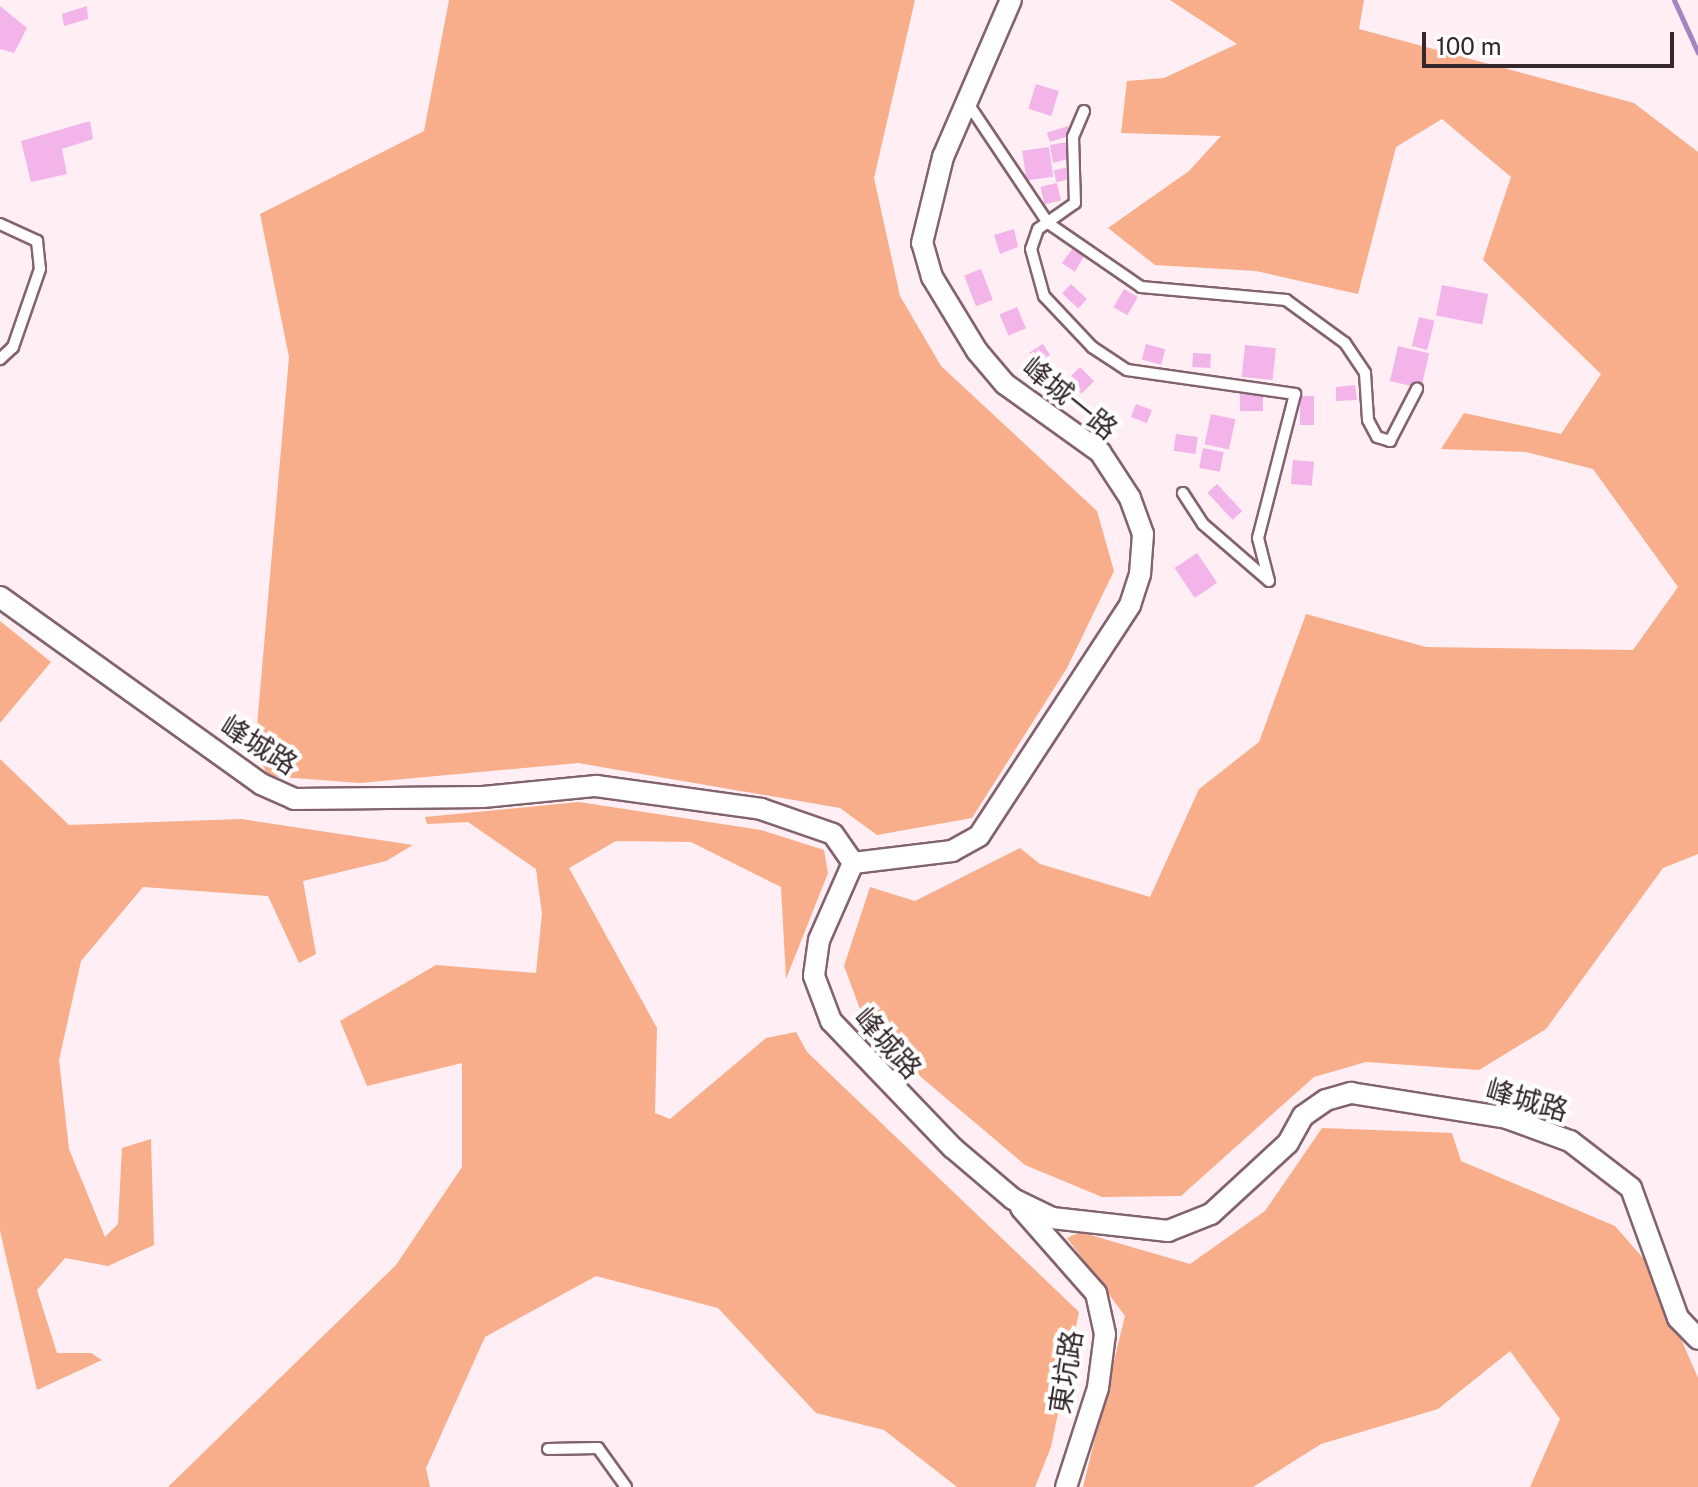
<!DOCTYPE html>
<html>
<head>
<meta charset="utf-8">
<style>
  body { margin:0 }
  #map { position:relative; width:1698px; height:1487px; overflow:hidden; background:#ffeff4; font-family:"Public Sans","Noto Sans TC",sans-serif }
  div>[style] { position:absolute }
  .forest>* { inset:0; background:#f8ae8b }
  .stream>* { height:5px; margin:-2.5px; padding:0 2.5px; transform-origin:2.5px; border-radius:2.5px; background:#a584c4 }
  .building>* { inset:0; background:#f3b4e9; transform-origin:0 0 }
  .roads { filter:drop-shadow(2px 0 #83636d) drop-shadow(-2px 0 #83636d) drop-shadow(0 2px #83636d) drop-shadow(0 -2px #83636d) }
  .service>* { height:10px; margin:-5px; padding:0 5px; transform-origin:5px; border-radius:5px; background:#fff }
  .minor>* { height:20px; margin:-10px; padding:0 10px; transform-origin:10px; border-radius:10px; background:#fff }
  span { translate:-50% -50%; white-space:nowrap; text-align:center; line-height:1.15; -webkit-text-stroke:8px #fff; paint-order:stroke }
  .street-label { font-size:28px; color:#34262b }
  .scale { position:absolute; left:1422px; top:32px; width:252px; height:36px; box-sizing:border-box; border:4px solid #34262b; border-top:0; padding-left:10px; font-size:24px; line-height:28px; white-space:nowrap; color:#34262b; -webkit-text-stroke:6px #fff; paint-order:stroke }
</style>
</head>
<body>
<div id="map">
  <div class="forest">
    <i style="clip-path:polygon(449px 0,915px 0,874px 178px,900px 296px,941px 366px,1097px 511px,1114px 571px,1067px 668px,972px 818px,877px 835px,840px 808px,578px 763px,360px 783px,268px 776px,255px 749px,289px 357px,260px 214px,424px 131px)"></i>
    <i style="clip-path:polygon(1170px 0,1364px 0,1359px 29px,1634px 103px,1698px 152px,1698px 854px,1663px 868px,1546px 1029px,1479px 1070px,1366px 1062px,1314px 1077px,1181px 1196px,1102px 1197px,1025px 1165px,869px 1033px,844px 966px,870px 887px,915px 901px,1020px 848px,1040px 864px,1150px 897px,1199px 789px,1259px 742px,1306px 614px,1426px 647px,1633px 650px,1678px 587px,1593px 469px,1526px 452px,1441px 449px,1464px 413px,1561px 434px,1601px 374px,1483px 260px,1511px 177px,1442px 119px,1396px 147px,1358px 294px,1256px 271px,1155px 265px,1108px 228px,1189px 171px,1221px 136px,1121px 133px,1127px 81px,1164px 78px,1237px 44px)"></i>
    <i style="clip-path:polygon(0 621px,51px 662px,0 723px)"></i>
    <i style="clip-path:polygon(0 759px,69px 825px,241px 819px,413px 845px,386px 861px,303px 881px,316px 954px,299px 963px,268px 896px,143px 887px,81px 961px,59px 1060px,69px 1149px,105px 1237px,118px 1224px,122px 1148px,151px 1139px,154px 1245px,108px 1266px,65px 1258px,37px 1290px,57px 1353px,91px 1353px,102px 1360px,37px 1390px,0 1231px)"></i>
    <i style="clip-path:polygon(579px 802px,761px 830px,824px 850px,828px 873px,786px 979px,781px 887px,691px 842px,616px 841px,569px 868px,657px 1028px,655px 1113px,670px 1119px,766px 1038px,796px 1032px,807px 1052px,1079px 1312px,1051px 1447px,1035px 1487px,957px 1487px,884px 1430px,816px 1413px,718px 1308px,596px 1276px,485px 1337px,426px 1468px,430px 1487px,168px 1487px,396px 1265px,462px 1167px,462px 1063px,367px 1086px,340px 1021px,436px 965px,536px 973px,542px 914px,536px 869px,468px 822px,427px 824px,425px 817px)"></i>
    <i style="clip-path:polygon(1322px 1128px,1452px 1133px,1461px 1161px,1615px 1226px,1649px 1265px,1698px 1378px,1698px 1487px,1530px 1487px,1560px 1419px,1510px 1351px,1438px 1409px,1321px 1444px,1253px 1487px,1083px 1487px,1125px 1316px,1067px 1238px,1080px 1232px,1190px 1264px,1265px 1211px)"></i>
  </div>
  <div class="stream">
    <i style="left:1674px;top:0;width:58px;rotate:65.6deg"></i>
  </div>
  <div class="building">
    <i style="clip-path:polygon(0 6px,27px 28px,14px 53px,0 49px)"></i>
    <i style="clip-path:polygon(87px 6px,88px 19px,64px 26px,62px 14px)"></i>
    <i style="left:1036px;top:84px;width:24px;height:26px;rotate:17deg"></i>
    <i style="clip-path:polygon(90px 121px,93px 139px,62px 149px,67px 174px,31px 182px,21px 141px)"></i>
    <i style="left:1068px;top:126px;width:10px;height:22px;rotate:73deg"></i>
    <i style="clip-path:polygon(1067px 142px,1071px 158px,1053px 163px,1050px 145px)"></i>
    <i style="left:1049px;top:147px;width:30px;height:27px;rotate:82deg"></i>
    <i style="left:1072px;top:166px;width:12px;height:19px;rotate:76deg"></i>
    <i style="left:1057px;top:183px;width:18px;height:17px;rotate:77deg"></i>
    <i style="clip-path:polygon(1014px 229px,1018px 247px,1000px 254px,994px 235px)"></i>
    <i style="clip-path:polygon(1073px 248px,1084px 256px,1075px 272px,1062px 263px)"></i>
    <i style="left:981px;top:269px;width:33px;height:18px;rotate:69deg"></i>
    <i style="left:1071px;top:284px;width:22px;height:13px;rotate:43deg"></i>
    <i style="left:1442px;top:285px;width:47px;height:31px;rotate:11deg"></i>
    <i style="left:1124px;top:289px;width:16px;height:21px;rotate:30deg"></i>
    <i style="left:1017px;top:307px;width:23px;height:19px;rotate:67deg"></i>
    <i style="left:1419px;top:317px;width:16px;height:30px;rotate:14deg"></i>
    <i style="left:1043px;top:344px;width:13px;height:16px;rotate:58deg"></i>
    <i style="left:1146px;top:344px;width:20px;height:16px;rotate:15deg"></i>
    <i style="left:1245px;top:345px;width:31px;height:32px;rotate:6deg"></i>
    <i style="left:1398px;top:346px;width:32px;height:36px;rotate:13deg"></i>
    <i style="left:1193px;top:353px;width:18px;height:14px;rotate:3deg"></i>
    <i style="left:1080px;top:367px;width:20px;height:18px;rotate:45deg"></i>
    <i style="clip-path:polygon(1355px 385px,1357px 400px,1336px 401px,1336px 387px)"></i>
    <i style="left:1240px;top:393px;width:23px;height:18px"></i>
    <i style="left:1300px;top:396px;width:14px;height:29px"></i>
    <i style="left:1136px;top:404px;width:17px;height:14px;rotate:21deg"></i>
    <i style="left:1211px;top:414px;width:25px;height:31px;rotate:12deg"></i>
    <i style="left:1176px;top:434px;width:22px;height:17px;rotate:8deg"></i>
    <i style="left:1203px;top:448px;width:21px;height:20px;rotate:11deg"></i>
    <i style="left:1293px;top:460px;width:21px;height:24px;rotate:5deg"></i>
    <i style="left:1217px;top:484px;width:37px;height:13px;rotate:47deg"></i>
    <i style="left:1197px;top:553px;width:36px;height:27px;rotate:56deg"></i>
  </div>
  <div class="roads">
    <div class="service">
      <i style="left:967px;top:102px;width:146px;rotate:56.2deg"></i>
      <i style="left:1048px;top:223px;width:113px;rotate:34.5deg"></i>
      <i style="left:1141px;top:287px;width:146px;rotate:5.1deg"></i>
      <i style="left:1286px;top:300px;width:73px;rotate:36.1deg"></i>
      <i style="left:1345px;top:343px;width:36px;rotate:56deg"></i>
      <i style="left:1365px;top:373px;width:47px;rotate:86.3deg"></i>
      <i style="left:1368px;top:420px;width:19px;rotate:62deg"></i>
      <i style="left:1377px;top:437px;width:14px;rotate:17deg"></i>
      <i style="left:1390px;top:441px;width:59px;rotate:-62.6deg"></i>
      <i style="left:1084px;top:111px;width:28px;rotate:113deg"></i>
      <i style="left:1073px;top:137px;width:66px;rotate:88.3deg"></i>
      <i style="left:1075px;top:203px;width:45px;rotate:144.9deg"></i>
      <i style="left:1038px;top:229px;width:21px;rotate:109deg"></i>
      <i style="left:1031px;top:249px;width:49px;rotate:74.5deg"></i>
      <i style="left:1044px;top:296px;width:70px;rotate:46.7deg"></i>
      <i style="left:1092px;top:347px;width:42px;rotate:33.3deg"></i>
      <i style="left:1127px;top:370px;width:170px;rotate:8.1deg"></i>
      <i style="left:1295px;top:394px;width:149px;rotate:104.4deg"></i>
      <i style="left:1258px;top:538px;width:44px;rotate:75.7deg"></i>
      <i style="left:1269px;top:581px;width:87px;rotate:-139.2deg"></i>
      <i style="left:1203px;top:524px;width:37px;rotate:-123deg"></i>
      <i style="left:0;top:224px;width:41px;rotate:24.7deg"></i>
      <i style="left:37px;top:241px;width:28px;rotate:84deg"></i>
      <i style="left:40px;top:269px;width:83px;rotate:109.1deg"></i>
      <i style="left:13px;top:347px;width:18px;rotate:137deg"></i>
      <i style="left:548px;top:1449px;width:50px;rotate:-1.1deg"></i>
      <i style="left:598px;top:1448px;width:48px;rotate:54.3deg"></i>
    </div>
    <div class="minor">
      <i style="left:0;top:597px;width:321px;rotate:35.6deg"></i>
      <i style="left:261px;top:784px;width:36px;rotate:24deg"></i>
      <i style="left:294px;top:799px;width:189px;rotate:-0.6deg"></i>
      <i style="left:483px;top:797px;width:114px;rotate:-5.6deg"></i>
      <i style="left:596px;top:786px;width:167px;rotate:7.9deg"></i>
      <i style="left:761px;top:809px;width:76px;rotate:19.1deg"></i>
      <i style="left:833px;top:834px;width:35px;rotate:55deg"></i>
      <i style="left:853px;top:863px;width:84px;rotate:113.8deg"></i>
      <i style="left:819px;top:940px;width:36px;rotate:98deg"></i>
      <i style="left:814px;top:976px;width:48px;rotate:69.3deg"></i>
      <i style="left:831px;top:1021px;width:176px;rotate:46.2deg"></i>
      <i style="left:953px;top:1148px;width:79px;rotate:40.4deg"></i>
      <i style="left:1013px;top:1199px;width:43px;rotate:26deg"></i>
      <i style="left:1052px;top:1218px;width:117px;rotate:6.4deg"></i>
      <i style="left:1168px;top:1231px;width:46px;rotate:-21.6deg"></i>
      <i style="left:1211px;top:1214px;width:105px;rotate:-42.7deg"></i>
      <i style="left:1288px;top:1143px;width:31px;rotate:-61deg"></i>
      <i style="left:1303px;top:1116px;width:28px;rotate:-35deg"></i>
      <i style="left:1326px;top:1100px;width:26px;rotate:-16deg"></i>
      <i style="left:1351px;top:1093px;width:158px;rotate:9.1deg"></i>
      <i style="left:1507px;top:1118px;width:67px;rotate:20.1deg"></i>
      <i style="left:1570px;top:1141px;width:77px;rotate:37.6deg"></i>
      <i style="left:1631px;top:1188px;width:138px;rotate:70.1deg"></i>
      <i style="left:1678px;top:1318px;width:29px;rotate:46deg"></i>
      <i style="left:853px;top:863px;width:100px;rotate:-6.9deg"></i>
      <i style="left:952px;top:851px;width:31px;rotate:-29deg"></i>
      <i style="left:979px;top:836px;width:276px;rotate:-56.8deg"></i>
      <i style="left:1130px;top:605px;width:33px;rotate:-72deg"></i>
      <i style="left:1140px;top:574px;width:40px;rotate:-85.7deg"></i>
      <i style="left:1143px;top:534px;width:38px;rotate:-110deg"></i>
      <i style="left:1130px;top:498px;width:55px;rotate:-123.1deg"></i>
      <i style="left:1100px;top:452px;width:117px;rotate:-144.4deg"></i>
      <i style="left:1005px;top:384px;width:43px;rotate:-130.3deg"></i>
      <i style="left:977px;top:351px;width:87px;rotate:-121.3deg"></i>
      <i style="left:932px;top:277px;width:35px;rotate:-106deg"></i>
      <i style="left:922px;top:243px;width:89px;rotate:-76.3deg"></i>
      <i style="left:943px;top:157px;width:171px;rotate:-66.6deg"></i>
      <i style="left:1021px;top:1208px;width:113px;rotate:48.6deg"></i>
      <i style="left:1096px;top:1293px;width:42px;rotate:77.6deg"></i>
      <i style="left:1105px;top:1334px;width:54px;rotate:97.4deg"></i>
      <i style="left:1098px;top:1388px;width:104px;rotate:107.9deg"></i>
    </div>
  </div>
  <div class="street-label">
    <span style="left:1070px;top:398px;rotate:39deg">峰城一路</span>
    <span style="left:259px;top:745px;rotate:32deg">峰城路</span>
    <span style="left:888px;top:1043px;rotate:48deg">峰城路</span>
    <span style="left:1527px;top:1100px;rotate:16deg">峰城路</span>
    <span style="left:1066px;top:1372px;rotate:-81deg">東坑路</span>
  </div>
  <div class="scale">100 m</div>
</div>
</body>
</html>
